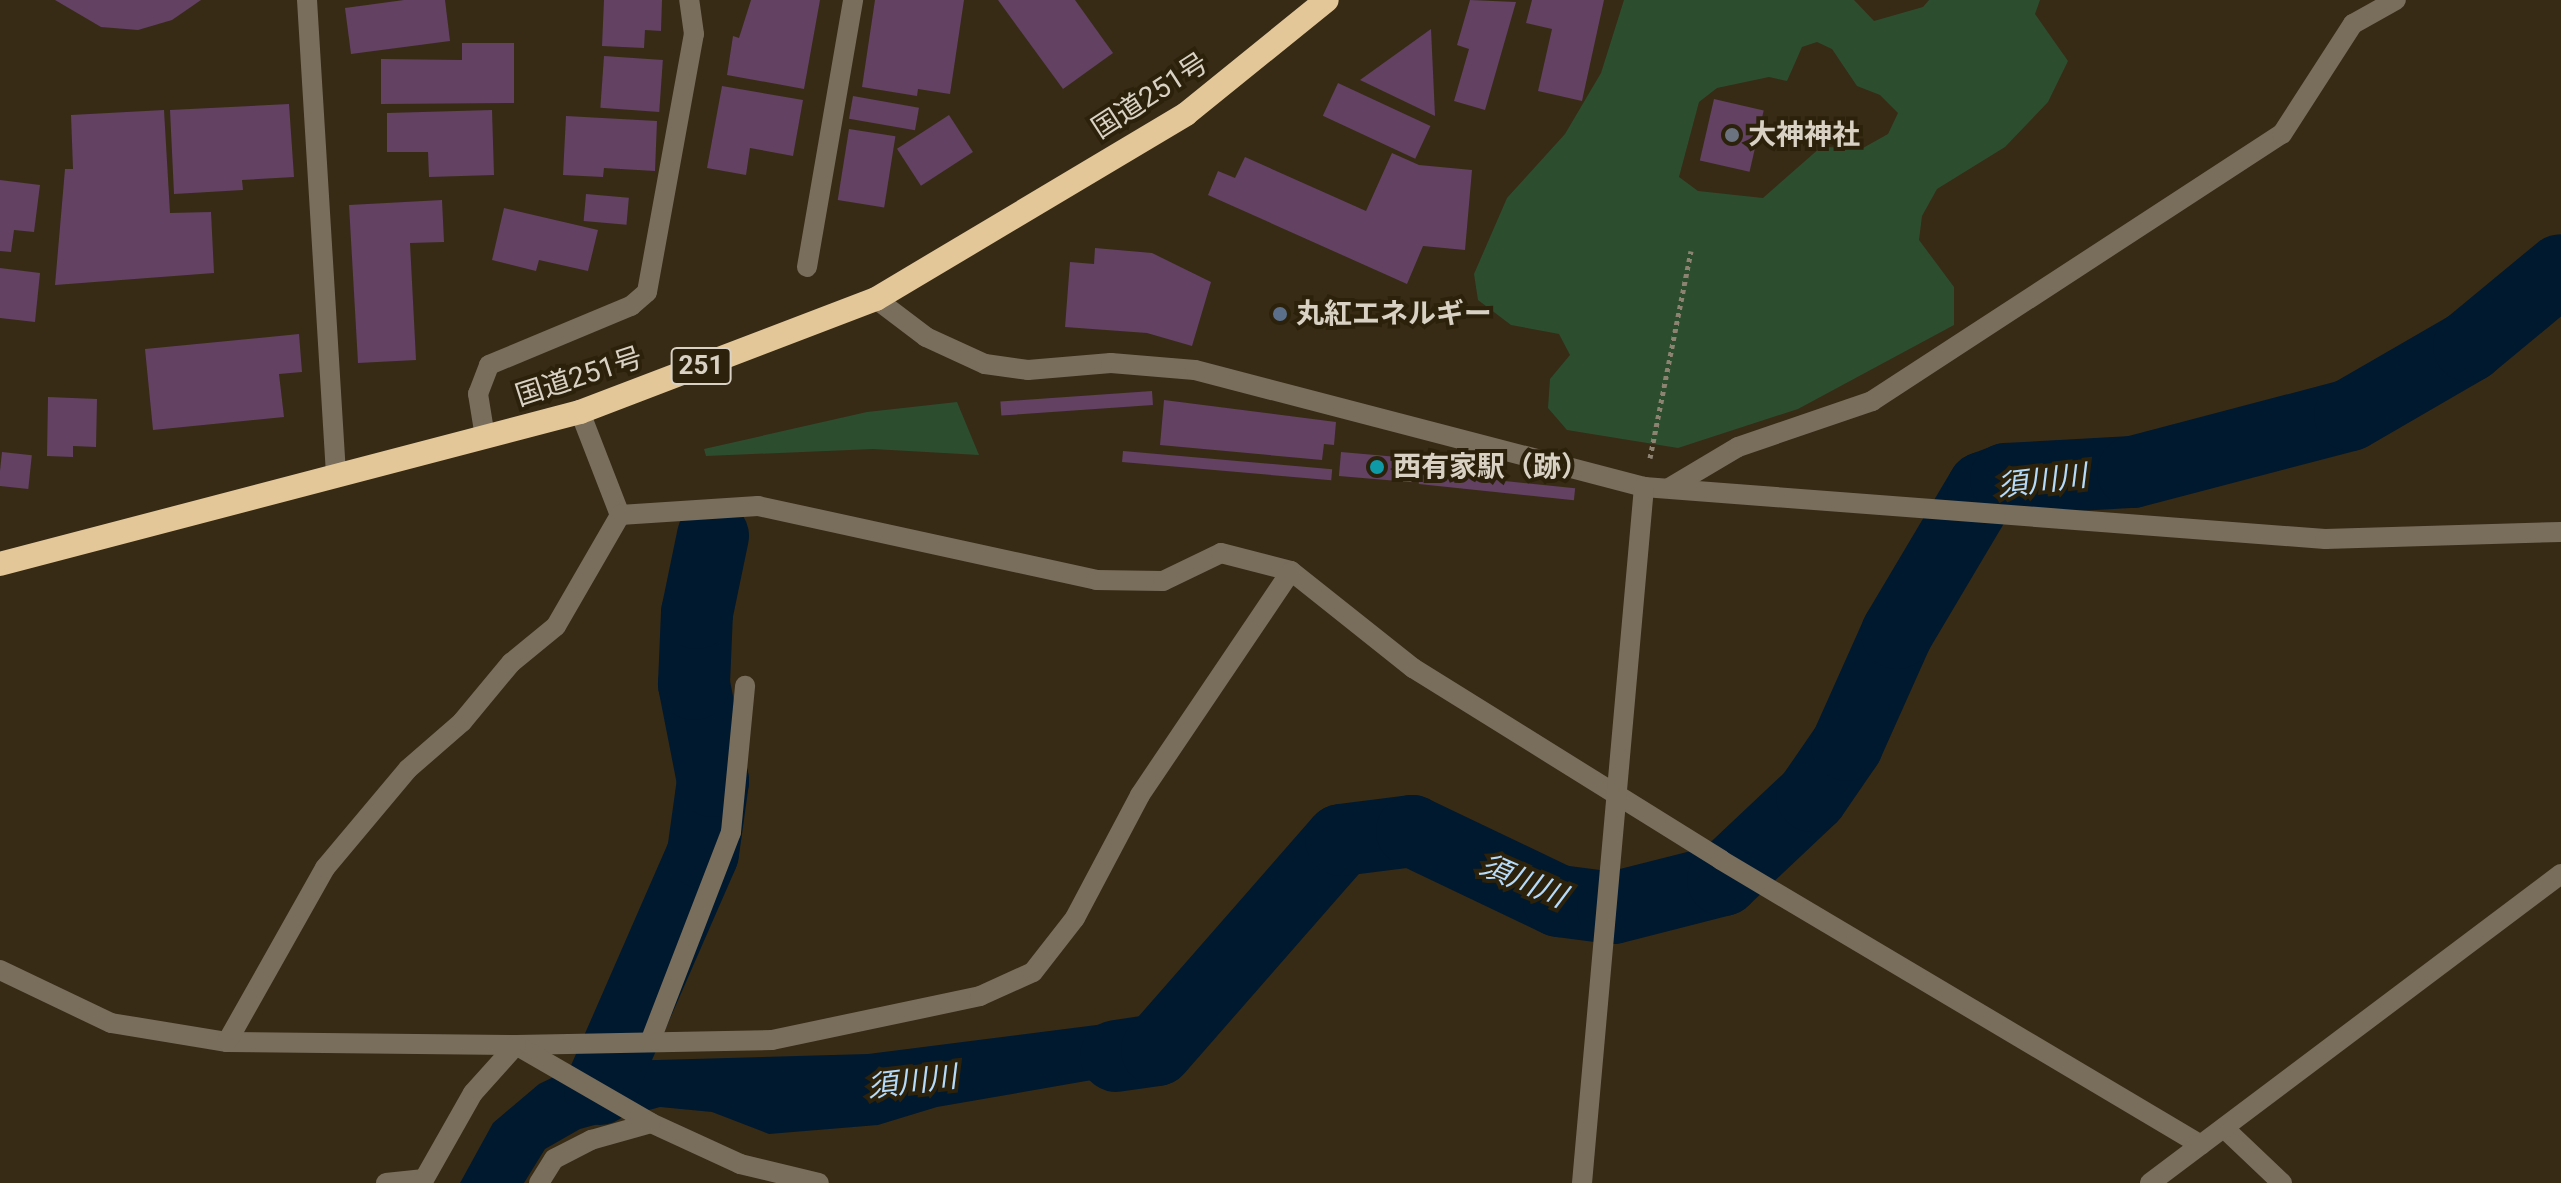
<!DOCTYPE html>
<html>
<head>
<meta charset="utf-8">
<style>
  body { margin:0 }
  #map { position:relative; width:2561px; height:1183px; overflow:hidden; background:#372b15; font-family:Roboto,"Noto Sans JP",sans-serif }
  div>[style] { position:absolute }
  .green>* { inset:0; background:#2d4d2f }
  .water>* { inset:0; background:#00192e }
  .river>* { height:72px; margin:-36px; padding:0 36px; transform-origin:36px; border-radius:36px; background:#00192e }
  .building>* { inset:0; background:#624162; transform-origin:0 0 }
  .path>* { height:5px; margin-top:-2.5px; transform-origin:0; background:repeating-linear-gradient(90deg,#8c8372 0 4px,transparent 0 8px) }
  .minor>* { height:20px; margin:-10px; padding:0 10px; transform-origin:10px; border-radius:10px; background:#796e5c }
  .highway>* { height:24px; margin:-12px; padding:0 12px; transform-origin:12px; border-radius:12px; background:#e3c799 }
  .dots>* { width:22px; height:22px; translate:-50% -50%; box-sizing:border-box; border:4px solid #2c220b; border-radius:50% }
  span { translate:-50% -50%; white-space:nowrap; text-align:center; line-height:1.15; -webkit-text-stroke:8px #2c220b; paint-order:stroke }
  .shield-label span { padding:2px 6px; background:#2c220b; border:2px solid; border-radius:6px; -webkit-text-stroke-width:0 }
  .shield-label { font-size:26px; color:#d8d1c4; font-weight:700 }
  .street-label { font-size:28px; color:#d8d1c4 }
  .poi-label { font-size:28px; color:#d8d1c4; font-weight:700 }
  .left { translate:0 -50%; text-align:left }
  .water-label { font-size:30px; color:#b5dafa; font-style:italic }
</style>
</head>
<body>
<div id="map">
  <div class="green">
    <i style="clip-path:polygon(evenodd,1624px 0,1854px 0,1874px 21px,1923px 7px,1929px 0,2040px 0,2035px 14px,2068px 61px,2048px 102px,2005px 147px,1937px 189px,1922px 216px,1919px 240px,1954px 287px,1954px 325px,1798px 409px,1678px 448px,1567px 430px,1548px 408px,1550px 379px,1570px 355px,1559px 334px,1511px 325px,1478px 300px,1474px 274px,1507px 198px,1565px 134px,1601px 73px,1624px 0,1817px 42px,1832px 49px,1857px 86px,1880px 95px,1898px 113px,1888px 134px,1863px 148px,1821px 147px,1763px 198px,1698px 191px,1679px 177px,1699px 102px,1717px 88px,1769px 77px,1787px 81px,1802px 47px,1817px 42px)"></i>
    <i style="clip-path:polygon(957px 402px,979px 455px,873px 449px,706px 456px,704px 449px,867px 412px)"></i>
  </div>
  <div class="water">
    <i style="clip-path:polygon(1220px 1001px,1155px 1069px,937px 1107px,878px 1125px,769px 1134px,712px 1112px,660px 1107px,580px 1129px,545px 1149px,524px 1183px,460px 1183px,493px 1123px,539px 1084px,585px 1062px,868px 1054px,1128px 1021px)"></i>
  </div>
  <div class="river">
    <i style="left:1116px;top:1056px;width:41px;rotate:-8.3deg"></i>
    <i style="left:1157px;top:1050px;width:279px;rotate:-48.8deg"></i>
    <i style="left:1341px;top:840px;width:72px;rotate:-7.2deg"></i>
    <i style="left:1412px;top:831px;width:163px;rotate:25.5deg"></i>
    <i style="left:1559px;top:901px;width:54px;rotate:7.4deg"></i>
    <i style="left:1613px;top:908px;width:114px;rotate:-14.3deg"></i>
    <i style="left:1723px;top:880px;width:122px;rotate:-43.3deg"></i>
    <i style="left:1812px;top:796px;width:62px;rotate:-55.5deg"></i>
    <i style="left:1847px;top:745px;width:123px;rotate:-65.9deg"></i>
    <i style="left:1897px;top:633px;width:169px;rotate:-59.3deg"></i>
    <i style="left:1983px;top:488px;width:25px;rotate:-21deg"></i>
    <i style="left:2006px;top:479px;width:127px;rotate:-3.2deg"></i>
    <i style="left:2133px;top:472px;width:224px;rotate:-14.7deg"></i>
    <i style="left:2350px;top:415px;width:138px;rotate:-30.1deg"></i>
    <i style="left:2469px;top:346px;width:119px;rotate:-39.6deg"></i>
    <i style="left:600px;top:1089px;width:257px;rotate:-66.4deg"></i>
    <i style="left:703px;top:853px;width:73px;rotate:-82.1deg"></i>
    <i style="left:713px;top:781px;width:99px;rotate:-101.1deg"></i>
    <i style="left:694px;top:684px;width:71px;rotate:-87.6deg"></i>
    <i style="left:697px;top:613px;width:79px;rotate:-78.3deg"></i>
  </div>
  <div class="building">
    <i style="clip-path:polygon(55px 0,201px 0,172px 20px,138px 30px,101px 27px)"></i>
    <i style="clip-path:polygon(404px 0,445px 0,450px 41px,351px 54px,345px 8px)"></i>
    <i style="clip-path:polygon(604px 0,662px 0,661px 31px,645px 30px,644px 48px,602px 46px)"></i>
    <i style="clip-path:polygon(751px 0,820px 0,804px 89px,727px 75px,733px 36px,739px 38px)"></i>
    <i style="clip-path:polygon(875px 0,964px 0,950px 94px,918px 89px,917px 96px,862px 87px)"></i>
    <i style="clip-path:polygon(998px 0,1075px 0,1113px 53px,1063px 89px)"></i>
    <i style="clip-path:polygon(1470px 0,1516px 2px,1485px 110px,1454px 101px,1469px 49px,1457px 45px)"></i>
    <i style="clip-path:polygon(1532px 0,1604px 0,1582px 101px,1538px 91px,1552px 29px,1526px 23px)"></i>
    <i style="clip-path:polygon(1431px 29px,1435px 116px,1360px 80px)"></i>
    <i style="clip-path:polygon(462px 43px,514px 43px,514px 103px,381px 104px,381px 59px,462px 60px)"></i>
    <i style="left:604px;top:56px;width:59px;height:52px;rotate:4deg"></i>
    <i style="left:1338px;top:83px;width:102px;height:36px;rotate:25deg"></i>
    <i style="clip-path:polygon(722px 86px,803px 100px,793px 156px,750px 148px,746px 175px,707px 168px)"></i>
    <i style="left:853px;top:96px;width:67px;height:23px;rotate:10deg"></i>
    <i style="left:1714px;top:99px;width:51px;height:63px;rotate:13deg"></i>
    <i style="clip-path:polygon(289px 104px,294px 177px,242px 180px,243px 190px,174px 194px,170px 110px)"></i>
    <i style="clip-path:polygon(164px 110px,170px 213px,211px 212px,214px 273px,55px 285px,65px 169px,73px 169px,71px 115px)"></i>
    <i style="clip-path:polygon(492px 110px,494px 175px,429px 177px,428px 152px,387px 152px,387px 113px)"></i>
    <i style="left:949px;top:115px;width:44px;height:62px;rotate:57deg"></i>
    <i style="clip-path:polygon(566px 116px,657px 121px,655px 171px,604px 168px,603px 177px,563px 175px)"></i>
    <i style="left:849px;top:129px;width:47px;height:72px;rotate:9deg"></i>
    <i style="clip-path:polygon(1392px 153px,1419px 165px,1472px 170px,1465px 250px,1423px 246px,1407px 284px,1208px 195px,1218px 171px,1235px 178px,1245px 157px,1366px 211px)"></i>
    <i style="clip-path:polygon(0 180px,40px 185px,34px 232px,14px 230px,11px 252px,0 251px)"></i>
    <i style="left:586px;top:194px;width:43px;height:27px;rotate:5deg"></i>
    <i style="clip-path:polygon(442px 200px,444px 242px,410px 243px,416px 360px,358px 363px,349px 205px)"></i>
    <i style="clip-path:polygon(504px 208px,598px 230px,588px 271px,539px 260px,536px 271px,492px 260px)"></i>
    <i style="clip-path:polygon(1095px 248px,1152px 253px,1211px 282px,1192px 346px,1147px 333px,1065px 327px,1070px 262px,1094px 264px)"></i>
    <i style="clip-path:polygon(0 268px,40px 273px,35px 322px,0 318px)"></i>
    <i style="clip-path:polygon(299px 334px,302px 372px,279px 374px,284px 417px,153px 430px,145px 349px)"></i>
    <i style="left:1152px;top:391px;width:14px;height:152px;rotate:86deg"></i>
    <i style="clip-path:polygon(48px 397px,97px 399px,96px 447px,73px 446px,73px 457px,47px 456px)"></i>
    <i style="clip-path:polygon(1164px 400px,1336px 422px,1334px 445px,1324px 444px,1322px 460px,1160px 445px)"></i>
    <i style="left:1123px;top:451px;width:210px;height:11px;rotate:5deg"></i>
    <i style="left:2px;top:452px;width:30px;height:34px;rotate:6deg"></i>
    <i style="left:1341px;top:452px;width:74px;height:24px;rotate:5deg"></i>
    <i style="left:1420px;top:472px;width:156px;height:12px;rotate:6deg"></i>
  </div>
  <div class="path">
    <i style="left:1650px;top:458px;width:211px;rotate:-78.8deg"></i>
  </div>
  <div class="minor">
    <i style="left:307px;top:0;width:477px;rotate:86.5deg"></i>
    <i style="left:807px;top:267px;width:271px;rotate:-80.2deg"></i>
    <i style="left:876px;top:299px;width:63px;rotate:37.2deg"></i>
    <i style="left:926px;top:337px;width:65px;rotate:24.6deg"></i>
    <i style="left:985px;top:364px;width:43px;rotate:7.9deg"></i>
    <i style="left:1028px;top:370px;width:83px;rotate:-4.8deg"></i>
    <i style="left:1111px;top:363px;width:84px;rotate:4.8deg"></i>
    <i style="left:1195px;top:370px;width:464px;rotate:14.6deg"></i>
    <i style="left:1644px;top:487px;width:683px;rotate:4.37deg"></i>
    <i style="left:2325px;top:539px;width:236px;rotate:-1.7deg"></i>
    <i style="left:580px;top:412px;width:110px;rotate:68.8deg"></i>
    <i style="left:485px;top:437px;width:44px;rotate:-99.2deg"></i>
    <i style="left:478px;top:394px;width:31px;rotate:-69deg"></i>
    <i style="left:489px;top:365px;width:154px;rotate:-22.6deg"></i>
    <i style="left:631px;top:306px;width:21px;rotate:-41deg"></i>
    <i style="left:647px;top:292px;width:262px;rotate:-79.7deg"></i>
    <i style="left:694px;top:34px;width:34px;rotate:-98deg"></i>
    <i style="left:1669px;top:488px;width:80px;rotate:-30.7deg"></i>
    <i style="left:1738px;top:447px;width:142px;rotate:-18.9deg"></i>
    <i style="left:1872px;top:401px;width:489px;rotate:-33.1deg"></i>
    <i style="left:2282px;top:134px;width:131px;rotate:-57.2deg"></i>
    <i style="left:2353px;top:24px;width:49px;rotate:-29.2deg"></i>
    <i style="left:620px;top:515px;width:138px;rotate:-3.7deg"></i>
    <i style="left:758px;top:506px;width:346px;rotate:12.3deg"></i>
    <i style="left:1096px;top:580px;width:67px;rotate:0.9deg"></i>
    <i style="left:1163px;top:581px;width:64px;rotate:-25.8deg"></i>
    <i style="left:1221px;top:553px;width:72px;rotate:14.4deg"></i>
    <i style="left:1291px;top:571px;width:156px;rotate:38.5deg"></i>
    <i style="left:1413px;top:668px;width:363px;rotate:31.9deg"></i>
    <i style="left:1721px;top:860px;width:558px;rotate:30.7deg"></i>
    <i style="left:0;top:970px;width:123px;rotate:25.5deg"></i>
    <i style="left:111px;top:1023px;width:118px;rotate:9.3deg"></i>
    <i style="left:227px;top:1042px;width:289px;rotate:0.6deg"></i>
    <i style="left:516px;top:1045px;width:256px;rotate:-1.1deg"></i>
    <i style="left:772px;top:1040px;width:213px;rotate:-11.9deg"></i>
    <i style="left:980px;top:996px;width:58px;rotate:-24.4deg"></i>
    <i style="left:1033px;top:972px;width:68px;rotate:-52.1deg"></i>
    <i style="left:1075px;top:918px;width:139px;rotate:-62.1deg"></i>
    <i style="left:1140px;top:795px;width:270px;rotate:-56deg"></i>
    <i style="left:227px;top:1042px;width:200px;rotate:-60.6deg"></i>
    <i style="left:325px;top:868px;width:129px;rotate:-50deg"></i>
    <i style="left:408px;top:769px;width:72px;rotate:-41deg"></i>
    <i style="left:462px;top:722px;width:77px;rotate:-50.3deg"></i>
    <i style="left:511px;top:663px;width:58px;rotate:-39.4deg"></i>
    <i style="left:556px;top:626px;width:128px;rotate:-60deg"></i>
    <i style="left:650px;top:1042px;width:225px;rotate:-68.9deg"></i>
    <i style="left:731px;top:832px;width:147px;rotate:-84.5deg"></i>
    <i style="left:516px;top:1045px;width:156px;rotate:30deg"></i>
    <i style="left:651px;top:1123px;width:98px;rotate:24.7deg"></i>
    <i style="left:740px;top:1164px;width:81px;rotate:13.5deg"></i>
    <i style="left:2224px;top:1128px;width:80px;rotate:43.5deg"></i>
    <i style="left:386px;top:1183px;width:36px;rotate:-6deg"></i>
    <i style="left:422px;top:1183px;width:103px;rotate:-60.5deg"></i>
    <i style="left:473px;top:1093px;width:64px;rotate:-48.1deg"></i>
    <i style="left:539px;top:1183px;width:28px;rotate:-58deg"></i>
    <i style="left:554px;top:1159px;width:42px;rotate:-27.2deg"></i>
    <i style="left:591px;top:1140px;width:62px;rotate:-15.8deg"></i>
    <i style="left:1582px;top:1183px;width:699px;rotate:-84.91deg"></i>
    <i style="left:2150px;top:1183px;width:514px;rotate:-36.94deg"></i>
  </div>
  <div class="highway">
    <i style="left:0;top:564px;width:600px;rotate:-14.69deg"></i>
    <i style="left:580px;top:412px;width:317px;rotate:-20.9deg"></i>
    <i style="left:876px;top:299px;width:361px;rotate:-30.8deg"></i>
    <i style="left:1186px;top:114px;width:181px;rotate:-39deg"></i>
  </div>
  <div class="dots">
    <i style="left:1732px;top:135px;background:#6b7280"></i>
    <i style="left:1280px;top:314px;background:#5c6f8a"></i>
    <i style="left:1377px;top:467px;background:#0f9aa8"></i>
  </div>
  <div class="shield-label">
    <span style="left:701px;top:366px">251</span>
  </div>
  <div class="street-label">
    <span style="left:1150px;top:96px;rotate:-33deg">国道251号</span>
    <span style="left:579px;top:377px;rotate:-18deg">国道251号</span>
  </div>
  <div class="poi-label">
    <span class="left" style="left:1748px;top:135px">大神神社</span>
    <span class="left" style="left:1296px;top:314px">丸紅エネルギー</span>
    <span class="left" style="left:1393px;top:467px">西有家駅（跡）</span>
  </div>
  <div class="water-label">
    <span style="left:2042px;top:481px;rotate:-7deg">須川川</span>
    <span style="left:1523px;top:881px;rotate:23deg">須川川</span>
    <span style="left:912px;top:1082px;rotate:-7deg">須川川</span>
  </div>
</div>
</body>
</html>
